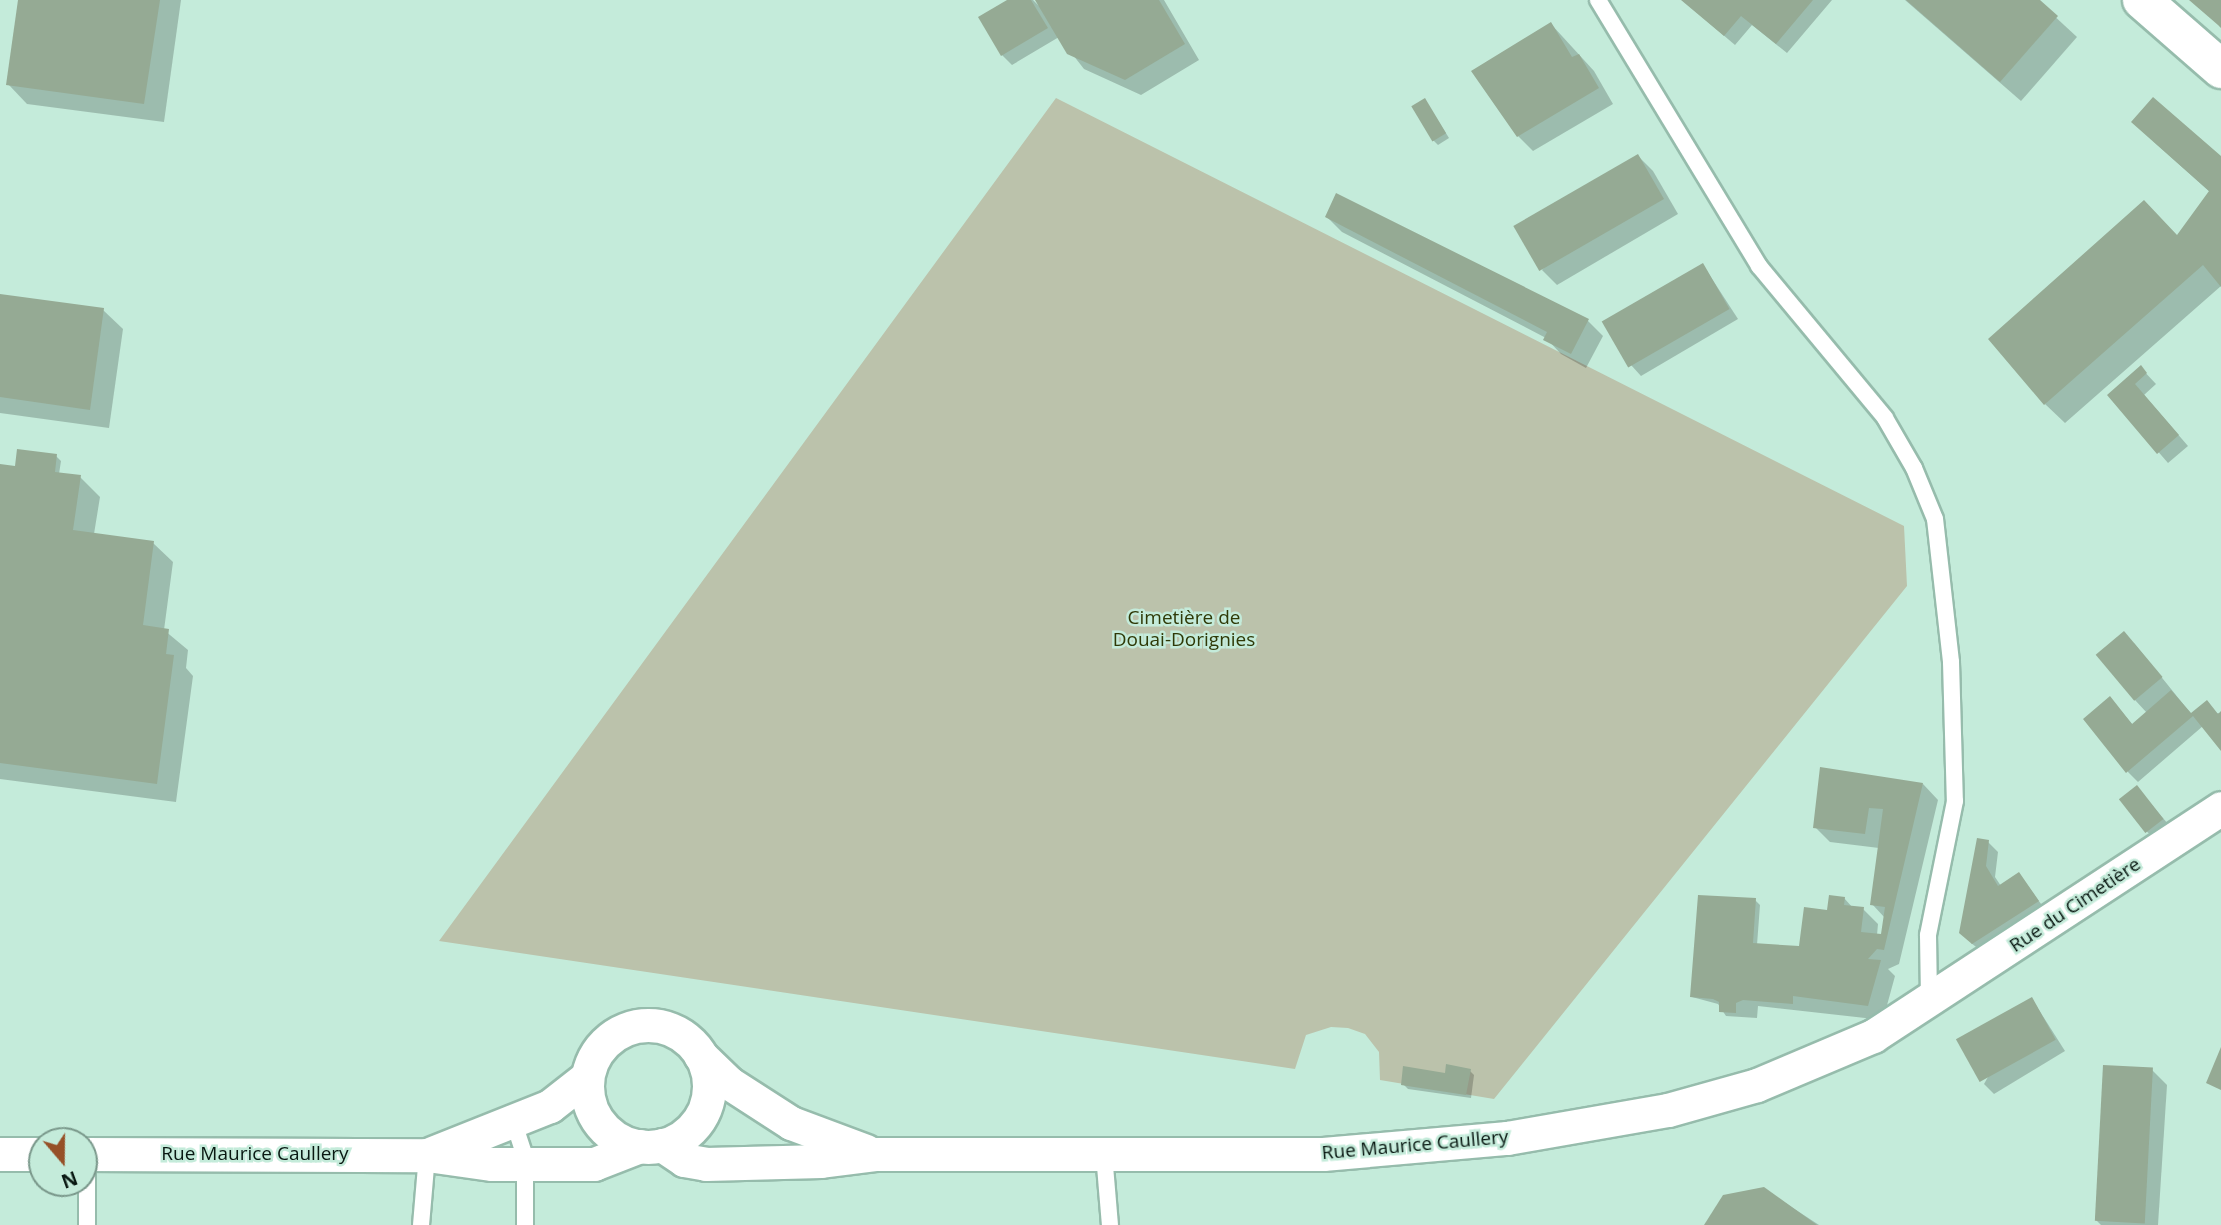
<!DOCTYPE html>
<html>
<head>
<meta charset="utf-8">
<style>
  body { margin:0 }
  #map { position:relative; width:2221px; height:1225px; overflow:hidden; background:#c4ebda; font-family:"Open Sans",sans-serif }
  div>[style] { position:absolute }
  .green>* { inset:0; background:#bbc2ab }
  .shadow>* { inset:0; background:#0003 }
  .building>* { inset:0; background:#95aa94; transform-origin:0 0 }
  .roads { filter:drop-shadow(2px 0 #96bcac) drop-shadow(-2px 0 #96bcac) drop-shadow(0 2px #96bcac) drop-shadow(0 -2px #96bcac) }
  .lane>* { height:16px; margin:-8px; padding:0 8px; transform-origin:8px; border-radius:8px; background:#fff }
  .street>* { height:33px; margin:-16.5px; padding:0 16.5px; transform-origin:16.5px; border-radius:16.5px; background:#fff }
  .street>.ring { margin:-16.5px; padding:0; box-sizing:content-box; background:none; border:33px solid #fff; border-radius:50% }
  .secondary>* { height:38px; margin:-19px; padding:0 19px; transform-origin:19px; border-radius:19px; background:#fff }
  span { translate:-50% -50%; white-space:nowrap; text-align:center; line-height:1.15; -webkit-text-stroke:5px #c4ebda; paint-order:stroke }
  .park-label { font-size:19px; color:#2f3907 }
  .street-label { font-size:19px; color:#091812 }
  .north { position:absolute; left:28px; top:1127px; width:70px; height:70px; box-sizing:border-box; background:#c4ebda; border:2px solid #79978a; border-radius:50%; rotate:160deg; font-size:19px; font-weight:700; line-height:28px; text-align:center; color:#091812 }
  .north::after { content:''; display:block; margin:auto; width:24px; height:32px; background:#965027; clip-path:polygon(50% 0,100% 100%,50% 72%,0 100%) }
</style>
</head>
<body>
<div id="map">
  <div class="green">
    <i style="clip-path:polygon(1056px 98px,1904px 526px,1907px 586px,1494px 1099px,1380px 1080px,1379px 1052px,1365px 1034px,1348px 1028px,1331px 1027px,1306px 1035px,1295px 1069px,439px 941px)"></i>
  </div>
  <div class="shadow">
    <i style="clip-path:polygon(20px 0,181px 0,164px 122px,27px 104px,8px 84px)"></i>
    <i style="clip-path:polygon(1011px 0,1033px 0,1039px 6px,1037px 0,1164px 0,1199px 60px,1141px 95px,1084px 69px,1059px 37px,1012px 65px,1002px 55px)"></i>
    <i style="clip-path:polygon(1682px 0,1832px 0,1787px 53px,1752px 25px,1735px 45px)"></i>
    <i style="clip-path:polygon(1905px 0,2037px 0,2077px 37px,2021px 101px)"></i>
    <i style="clip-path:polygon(1551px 24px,1594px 71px,1613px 104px,1533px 151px,1518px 136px)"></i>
    <i style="clip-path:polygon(1425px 100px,1449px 138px,1438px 145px,1433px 140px)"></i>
    <i style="clip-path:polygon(2153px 141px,2221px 158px,2221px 286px,2065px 423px,2045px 404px,2211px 193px)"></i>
    <i style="clip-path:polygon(1638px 156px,1653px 171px,1678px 214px,1557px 285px,1542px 270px)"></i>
    <i style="clip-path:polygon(1327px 217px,1587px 320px,1603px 336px,1586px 368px,1561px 354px,1546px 338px,1342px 232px)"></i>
    <i style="clip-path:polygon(1703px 265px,1738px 319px,1641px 376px,1631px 365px)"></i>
    <i style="clip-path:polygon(0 295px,103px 310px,123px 329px,109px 428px,0 413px)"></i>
    <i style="clip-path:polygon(2141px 368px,2156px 384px,2144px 395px,2188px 446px,2168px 463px,2109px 395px)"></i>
    <i style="clip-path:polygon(56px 456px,61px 461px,59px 474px,80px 477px,100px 497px,94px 534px,153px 543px,173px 562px,164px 630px,188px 650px,186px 668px,193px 676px,176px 802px,0 779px,0 465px,17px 468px)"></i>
    <i style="clip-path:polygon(2134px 643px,2192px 715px,2221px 713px,2221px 749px,2203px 726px,2138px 782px,2128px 772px,2110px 698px,2133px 725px,2147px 713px,2135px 700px)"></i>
    <i style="clip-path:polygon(1923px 784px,1938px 800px,1899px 964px,1888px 969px,1895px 976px,1883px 1020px,1758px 1006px,1757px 1018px,1726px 1016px,1718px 1004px,1692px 997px,1755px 900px,1760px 905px,1757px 945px,1801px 948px,1844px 898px,1853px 908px,1863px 909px,1878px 924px,1877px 935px,1883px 936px,1885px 918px,1872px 904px,1879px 848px,1830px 842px,1815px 827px)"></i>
    <i style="clip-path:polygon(2141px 792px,2168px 824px,2151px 835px,2146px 831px)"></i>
    <i style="clip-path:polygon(1988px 842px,1998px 852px,1995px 877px,2001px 886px,2019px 874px,2047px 912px,1984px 953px,1971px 943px)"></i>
    <i style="clip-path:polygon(2032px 999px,2065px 1051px,1994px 1094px,1984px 1084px)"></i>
    <i style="clip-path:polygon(2152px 1070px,2167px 1085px,2158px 1225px,2101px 1225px,2096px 1220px)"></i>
    <i style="clip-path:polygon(1470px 1071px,1474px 1075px,1471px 1098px,1408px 1089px,1403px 1084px)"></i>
    <i style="clip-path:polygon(1764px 1189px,1819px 1225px,1706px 1225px)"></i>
  </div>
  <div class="building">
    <i style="clip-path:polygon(18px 0,160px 0,144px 104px,6px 85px)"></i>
    <i style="clip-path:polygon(1007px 0,1031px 0,1048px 28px,1001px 56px,978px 17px)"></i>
    <i style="clip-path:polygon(1035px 0,1159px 0,1185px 44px,1125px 80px,1067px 54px)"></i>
    <i style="clip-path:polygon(1681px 0,1813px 0,1776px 44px,1741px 16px,1724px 36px)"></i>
    <i style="clip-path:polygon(1906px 0,2040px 0,2058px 16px,2000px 82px)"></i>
    <i style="clip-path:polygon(2189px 0,2221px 0,2221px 28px,2218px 25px)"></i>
    <i style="clip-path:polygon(1551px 22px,1572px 57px,1579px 54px,1599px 88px,1517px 137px,1471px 71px)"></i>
    <i style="clip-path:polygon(2153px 97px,2221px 156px,2221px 287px,2203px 265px,2044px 405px,1988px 339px,2144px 200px,2177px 235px,2209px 191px,2131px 122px)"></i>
    <i style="left:1425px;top:98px;width:41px;height:16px;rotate:59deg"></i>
    <i style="left:1638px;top:154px;width:52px;height:144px;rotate:60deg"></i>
    <i style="clip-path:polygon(1336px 193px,1589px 319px,1571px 354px,1543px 340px,1547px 332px,1325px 217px)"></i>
    <i style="left:1703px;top:263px;width:53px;height:117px;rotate:60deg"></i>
    <i style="clip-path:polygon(0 294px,104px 308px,90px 410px,0 397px)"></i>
    <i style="clip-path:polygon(2141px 365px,2147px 373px,2135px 384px,2179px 435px,2157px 454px,2107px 395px)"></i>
    <i style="clip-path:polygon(17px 449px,57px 454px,55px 472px,81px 475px,73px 530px,154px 541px,143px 625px,169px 629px,166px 654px,174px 655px,157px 784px,0 763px,0 464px,15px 466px)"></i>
    <i style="left:2124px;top:631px;width:60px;height:37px;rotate:50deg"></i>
    <i style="clip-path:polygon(2171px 690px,2191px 713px,2207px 700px,2218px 714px,2221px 711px,2221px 751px,2193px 716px,2126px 773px,2083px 719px,2110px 696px,2132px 724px)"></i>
    <i style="clip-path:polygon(1820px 767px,1923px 783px,1884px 950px,1877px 949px,1868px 959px,1881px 960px,1868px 1006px,1793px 996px,1793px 1004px,1743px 1000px,1736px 1003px,1736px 1013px,1719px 1012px,1719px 1002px,1713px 999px,1690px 997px,1698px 895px,1756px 898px,1753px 943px,1799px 946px,1804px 907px,1827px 910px,1829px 895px,1845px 897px,1844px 905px,1864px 907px,1861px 932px,1881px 934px,1885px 907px,1870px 905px,1883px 809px,1869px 808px,1865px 834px,1813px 828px)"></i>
    <i style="left:2137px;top:785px;width:43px;height:23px;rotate:52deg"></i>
    <i style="clip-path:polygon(1977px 838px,1989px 840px,1986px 866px,1998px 886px,2019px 872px,2039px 901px,1972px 944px,1959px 933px)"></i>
    <i style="left:2032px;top:997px;width:49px;height:87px;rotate:61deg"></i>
    <i style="clip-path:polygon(2221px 1047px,2221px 1090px,2206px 1083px)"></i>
    <i style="clip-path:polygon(1446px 1064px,1471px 1069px,1466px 1095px,1401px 1085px,1403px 1066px,1445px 1073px)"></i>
    <i style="left:2103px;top:1065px;width:50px;height:156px;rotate:3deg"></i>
    <i style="clip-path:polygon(1764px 1187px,1817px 1225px,1704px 1225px,1723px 1195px)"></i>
  </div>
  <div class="roads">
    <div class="lane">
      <i style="left:1598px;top:0;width:311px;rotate:58.8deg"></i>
      <i style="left:1759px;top:266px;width:197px;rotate:50.3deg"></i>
      <i style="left:1885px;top:418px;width:58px;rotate:59.9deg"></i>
      <i style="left:1914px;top:468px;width:55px;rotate:67.6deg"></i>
      <i style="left:1935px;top:519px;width:144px;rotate:83.6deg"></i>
      <i style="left:1951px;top:662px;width:139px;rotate:88.4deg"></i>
      <i style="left:1955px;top:801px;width:137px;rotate:101.4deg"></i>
      <i style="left:1928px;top:935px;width:66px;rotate:89.1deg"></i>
      <i style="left:514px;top:1123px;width:36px;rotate:72deg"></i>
      <i style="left:525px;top:1157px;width:68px;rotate:90deg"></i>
      <i style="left:87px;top:1154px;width:71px;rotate:90deg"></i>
      <i style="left:1104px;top:1154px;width:71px;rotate:85.2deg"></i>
      <i style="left:421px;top:1225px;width:70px;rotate:-85.1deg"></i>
    </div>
    <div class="street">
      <i class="ring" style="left:587px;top:1025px;width:89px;height:89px"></i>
      <i style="left:700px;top:1055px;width:40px;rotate:44deg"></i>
      <i style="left:729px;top:1083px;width:74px;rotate:32.8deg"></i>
      <i style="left:791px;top:1123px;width:80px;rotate:20.5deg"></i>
      <i style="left:662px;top:1145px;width:27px;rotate:34deg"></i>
      <i style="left:684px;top:1160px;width:22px;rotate:10deg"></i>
      <i style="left:706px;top:1164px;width:115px;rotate:-1.5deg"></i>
      <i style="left:821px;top:1161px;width:54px;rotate:-7.4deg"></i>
      <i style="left:875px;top:1154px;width:448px"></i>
      <i style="left:1323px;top:1154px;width:185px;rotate:-5deg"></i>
      <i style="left:1507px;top:1138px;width:163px;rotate:-9.9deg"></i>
      <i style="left:1668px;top:1110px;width:92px;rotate:-15.7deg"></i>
      <i style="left:1757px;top:1085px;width:126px;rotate:-22.9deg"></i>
      <i style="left:1873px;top:1036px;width:416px;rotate:-33.2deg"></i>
      <i style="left:432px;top:1153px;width:127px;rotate:-21.7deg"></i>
      <i style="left:550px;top:1106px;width:47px;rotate:-38.1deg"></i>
      <i style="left:0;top:1154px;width:42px"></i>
      <i style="left:84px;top:1154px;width:343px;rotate:0.2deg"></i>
      <i style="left:427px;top:1155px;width:66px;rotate:7.9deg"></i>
      <i style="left:492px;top:1164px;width:102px"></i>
      <i style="left:594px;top:1164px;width:49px;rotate:-21.4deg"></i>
    </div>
    <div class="secondary">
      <i style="left:2142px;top:0;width:105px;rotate:41.1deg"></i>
    </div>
  </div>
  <div class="park-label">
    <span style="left:1184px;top:629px">Cimetière de<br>Douai-Dorignies</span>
  </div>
  <div class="street-label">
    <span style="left:2075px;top:905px;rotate:-34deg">Rue du Cimetière</span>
    <span style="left:1415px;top:1145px;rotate:-5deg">Rue Maurice Caullery</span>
    <span style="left:255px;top:1154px">Rue Maurice Caullery</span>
  </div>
  <div class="north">N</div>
</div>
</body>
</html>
